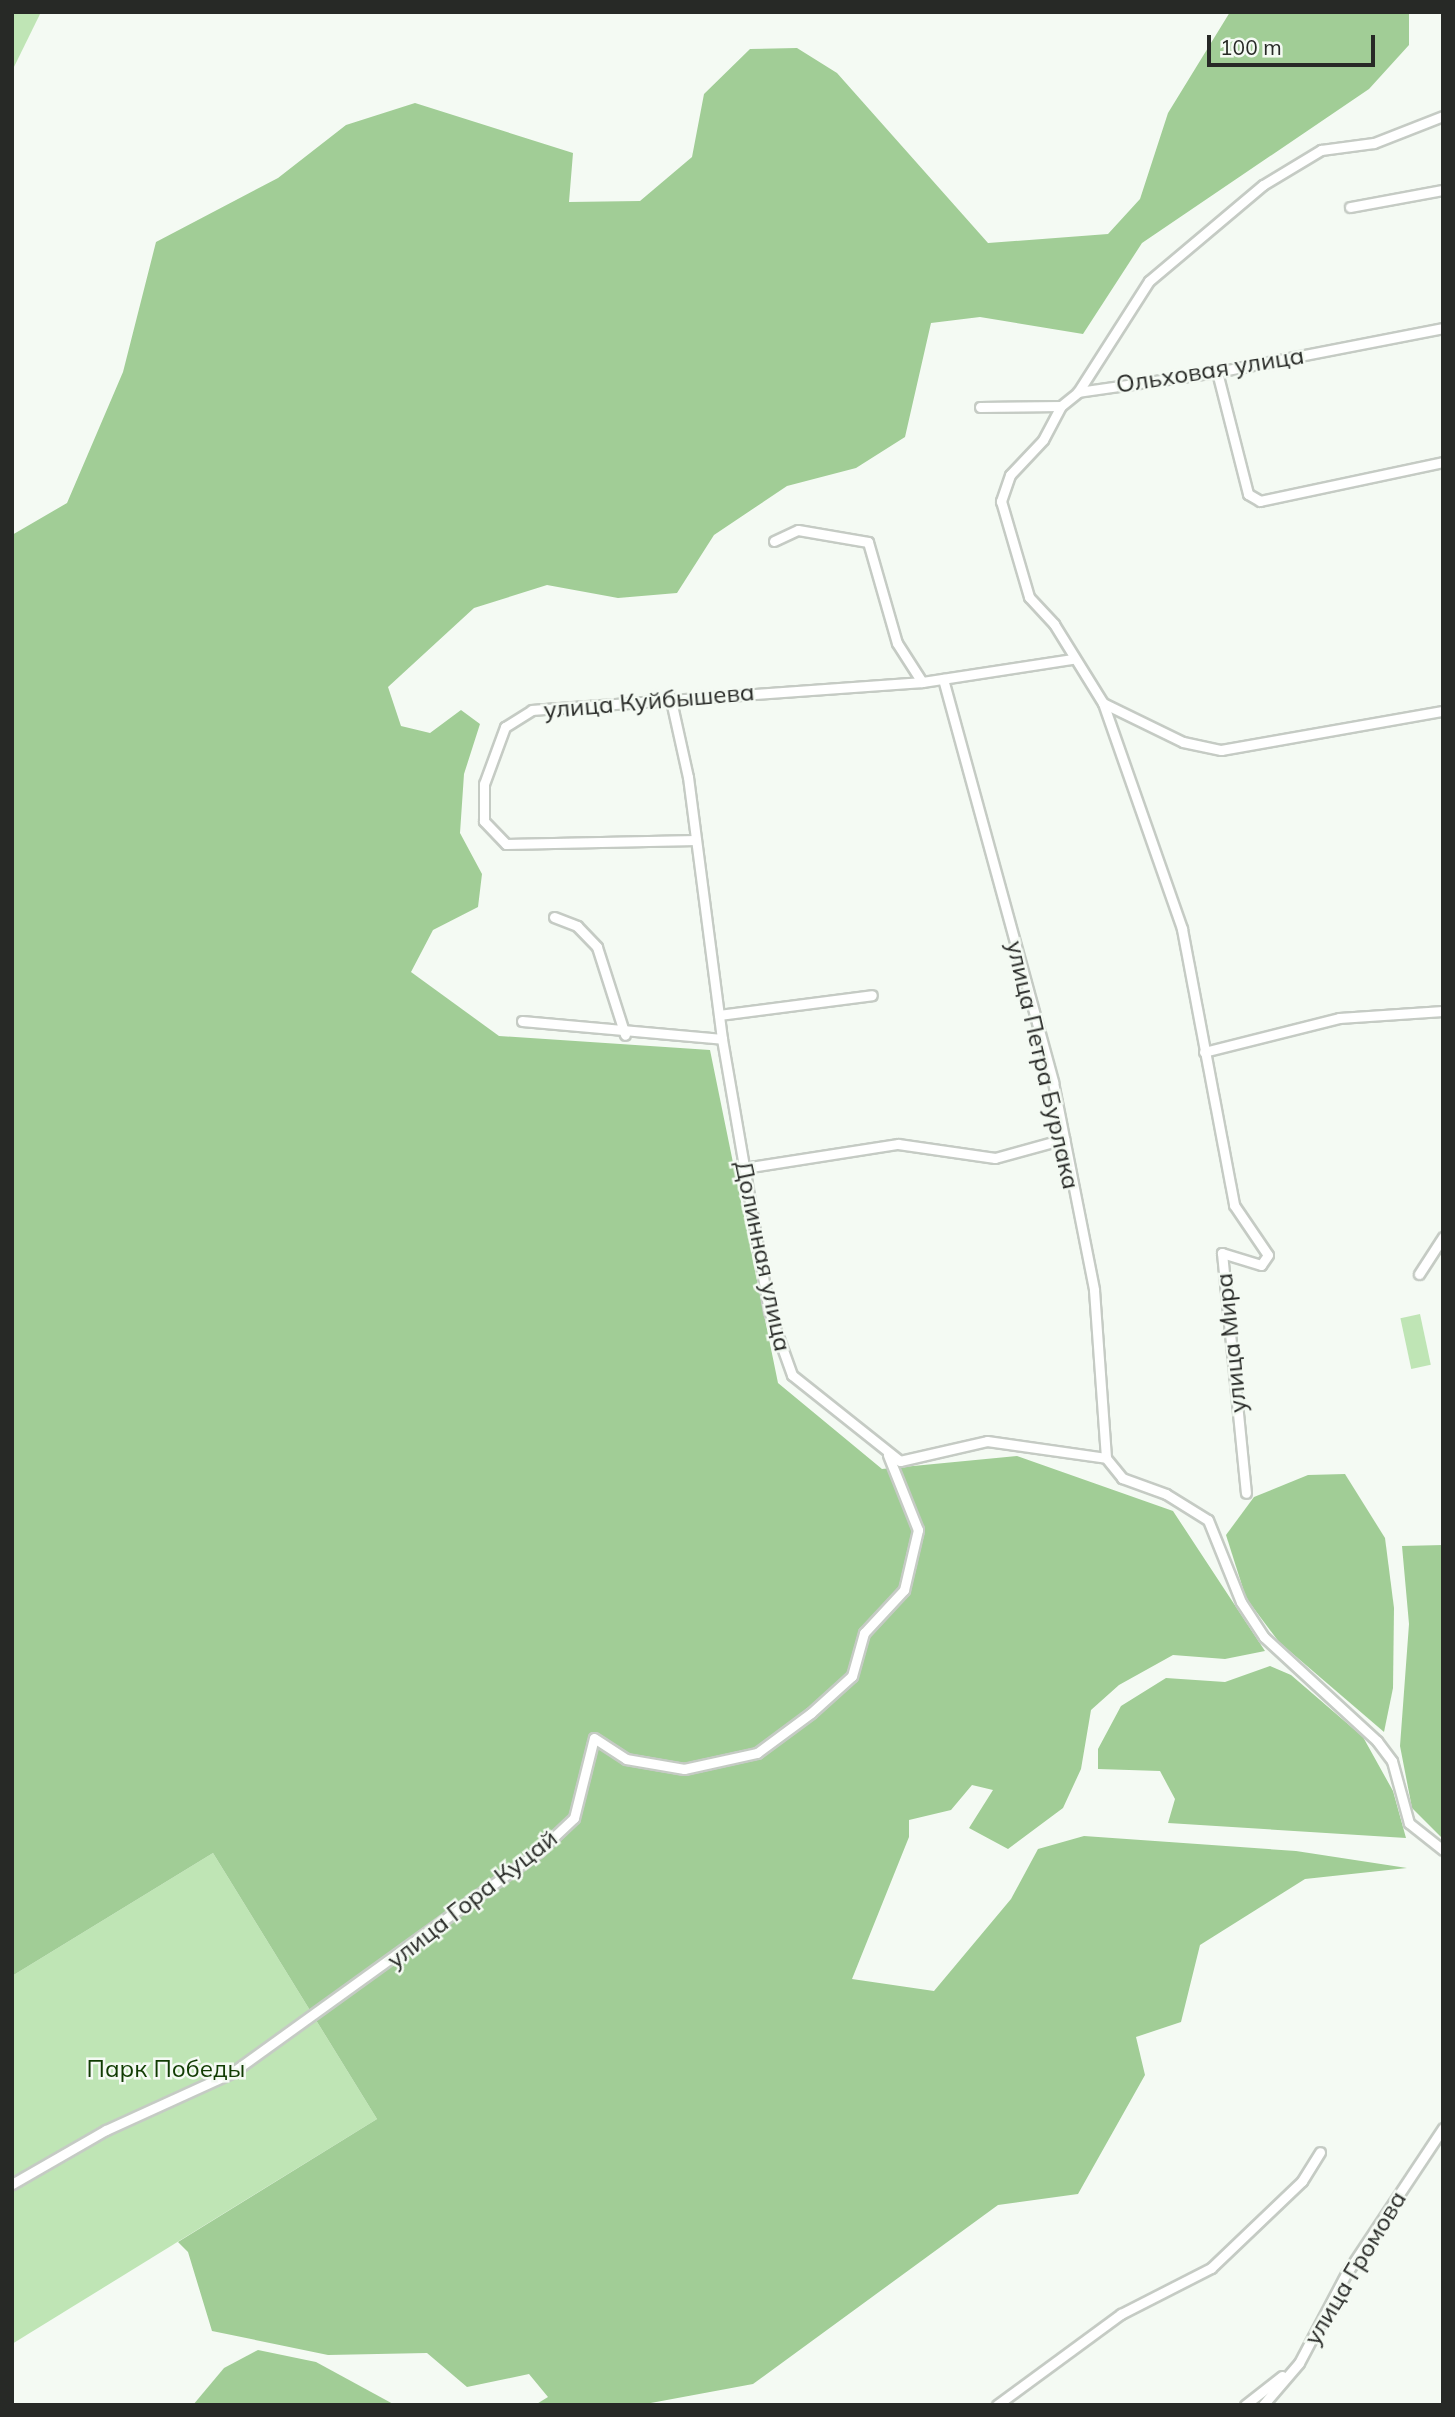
<!DOCTYPE html>
<html>
<head>
<meta charset="utf-8">
<style>
  body { margin:0 }
  #map { position:relative; width:1455px; height:2417px; overflow:hidden; background:#f4faf3; font-family:Mulish,sans-serif }
  div>[style] { position:absolute }
  .green>* { inset:0; background:#bfe5b5; transform-origin:0 0 }
  .forest>* { inset:0; background:#a1cd96 }
  .roads { filter:drop-shadow(2px 0 #c5cbc4) drop-shadow(-2px 0 #c5cbc4) drop-shadow(0 2px #c5cbc4) drop-shadow(0 -2px #c5cbc4) }
  .street>* { height:9px; margin:-4.5px; padding:0 4.5px; transform-origin:4.5px; border-radius:4.5px; background:#fff }
  span { translate:-50% -50%; white-space:nowrap; text-align:center; line-height:1.15; -webkit-text-stroke:5px #f4faf3; paint-order:stroke }
  .street-label { font-size:24px; color:#272926 }
  .park-label { font-size:24px; color:#113c03 }
  .frame { position:absolute; inset:0; border:14px solid #272926; pointer-events:none }
  .scale { position:absolute; left:1207px; top:35px; width:168px; height:32px; box-sizing:border-box; border:4px solid #272926; border-top:0; padding-left:9px; font-size:21px; line-height:24px; white-space:nowrap; color:#272926; -webkit-text-stroke:5px #f4faf3; paint-order:stroke }
</style>
</head>
<body>
<div id="map">
  <div class="green">
    <i style="clip-path:polygon(12px 12px,41px 12px,12px 71px)"></i>
    <i style="left:1420px;top:1314px;width:52px;height:20px;rotate:78deg"></i>
    <i style="clip-path:polygon(213px 1853px,377px 2119px,12px 2344px,12px 1976px)"></i>
  </div>
  <div class="forest">
    <i style="clip-path:polygon(1230px 12px,1409px 12px,1409px 45px,1369px 89px,1142px 243px,1083px 334px,980px 317px,931px 323px,905px 437px,856px 468px,787px 486px,714px 535px,677px 593px,618px 598px,547px 585px,474px 608px,388px 687px,401px 726px,430px 733px,461px 710px,480px 724px,464px 774px,460px 833px,482px 874px,478px 907px,433px 930px,411px 972px,499px 1036px,710px 1050px,778px 1383px,882px 1469px,1017px 1456px,1173px 1511px,1265px 1651px,1225px 1659px,1173px 1655px,1119px 1685px,1091px 1710px,1081px 1769px,1063px 1808px,1008px 1849px,969px 1828px,993px 1790px,972px 1785px,951px 1810px,909px 1820px,909px 1837px,852px 1979px,934px 1991px,1011px 1899px,1038px 1849px,1084px 1836px,1296px 1851px,1407px 1868px,1305px 1879px,1200px 1945px,1181px 2022px,1136px 2037px,1145px 2075px,1078px 2194px,998px 2205px,753px 2384px,640px 2405px,535px 2405px,548px 2397px,529px 2374px,467px 2387px,427px 2353px,328px 2355px,212px 2331px,188px 2252px,178px 2242px,377px 2119px,213px 1853px,12px 1976px,12px 535px,67px 503px,123px 372px,156px 242px,278px 178px,346px 125px,415px 103px,573px 153px,569px 202px,640px 201px,692px 157px,704px 94px,750px 49px,797px 48px,837px 73px,988px 243px,1108px 234px,1140px 199px,1168px 113px)"></i>
    <i style="clip-path:polygon(1345px 1474px,1385px 1538px,1394px 1608px,1393px 1688px,1384px 1732px,1279px 1642px,1246px 1598px,1226px 1535px,1254px 1497px,1308px 1475px)"></i>
    <i style="clip-path:polygon(1443px 1545px,1443px 1839px,1412px 1808px,1400px 1746px,1409px 1624px,1402px 1546px)"></i>
    <i style="clip-path:polygon(1270px 1666px,1291px 1675px,1363px 1737px,1393px 1791px,1406px 1838px,1168px 1823px,1175px 1799px,1160px 1771px,1098px 1769px,1098px 1749px,1121px 1706px,1166px 1678px,1225px 1682px)"></i>
    <i style="clip-path:polygon(258px 2350px,316px 2362px,395px 2405px,193px 2405px,224px 2368px)"></i>
  </div>
  <div class="roads">
    <div class="street">
      <i style="left:1350px;top:207px;width:95px;rotate:-10.4deg"></i>
      <i style="left:1217px;top:372px;width:126px;rotate:75.7deg"></i>
      <i style="left:1248px;top:494px;width:14px;rotate:30deg"></i>
      <i style="left:1260px;top:501px;width:187px;rotate:-12deg"></i>
      <i style="left:1078px;top:392px;width:132px;rotate:-57.4deg"></i>
      <i style="left:1149px;top:281px;width:149px;rotate:-40.1deg"></i>
      <i style="left:1263px;top:185px;width:68px;rotate:-31.1deg"></i>
      <i style="left:1321px;top:150px;width:53px;rotate:-7.5deg"></i>
      <i style="left:1374px;top:143px;width:74px;rotate:-21.4deg"></i>
      <i style="left:1061px;top:406px;width:38px;rotate:118deg"></i>
      <i style="left:1043px;top:440px;width:48px;rotate:133.3deg"></i>
      <i style="left:1010px;top:475px;width:28px;rotate:109deg"></i>
      <i style="left:1001px;top:501px;width:100px;rotate:73.7deg"></i>
      <i style="left:1029px;top:597px;width:37px;rotate:47deg"></i>
      <i style="left:1054px;top:624px;width:93px;rotate:58.2deg"></i>
      <i style="left:1103px;top:703px;width:89px;rotate:26deg"></i>
      <i style="left:1183px;top:742px;width:39px;rotate:12deg"></i>
      <i style="left:1221px;top:750px;width:225px;rotate:-10deg"></i>
      <i style="left:980px;top:407px;width:81px;rotate:-0.7deg"></i>
      <i style="left:1061px;top:406px;width:22px;rotate:-39deg"></i>
      <i style="left:1078px;top:392px;width:140px;rotate:-8.2deg"></i>
      <i style="left:1217px;top:372px;width:230px;rotate:-11deg"></i>
      <i style="left:774px;top:541px;width:26px;rotate:-25deg"></i>
      <i style="left:798px;top:530px;width:71px;rotate:9.7deg"></i>
      <i style="left:868px;top:542px;width:105px;rotate:74deg"></i>
      <i style="left:897px;top:643px;width:46px;rotate:57.3deg"></i>
      <i style="left:943px;top:679px;width:418px;rotate:74.7deg"></i>
      <i style="left:1053px;top:1082px;width:212px;rotate:78.8deg"></i>
      <i style="left:1094px;top:1290px;width:168px;rotate:85.9deg"></i>
      <i style="left:670px;top:696px;width:83px;rotate:77.5deg"></i>
      <i style="left:688px;top:777px;width:264px;rotate:82.6deg"></i>
      <i style="left:722px;top:1039px;width:276px;rotate:80.2deg"></i>
      <i style="left:769px;top:1311px;width:68px;rotate:70.2deg"></i>
      <i style="left:792px;top:1375px;width:138px;rotate:38.5deg"></i>
      <i style="left:900px;top:1461px;width:89px;rotate:-12.9deg"></i>
      <i style="left:987px;top:1441px;width:120px;rotate:8.1deg"></i>
      <i style="left:1106px;top:1458px;width:26px;rotate:51deg"></i>
      <i style="left:1122px;top:1478px;width:47px;rotate:20deg"></i>
      <i style="left:1166px;top:1494px;width:49px;rotate:31.8deg"></i>
      <i style="left:1208px;top:1520px;width:88px;rotate:68.1deg"></i>
      <i style="left:1241px;top:1602px;width:42px;rotate:56.7deg"></i>
      <i style="left:1264px;top:1637px;width:154px;rotate:42.6deg"></i>
      <i style="left:1377px;top:1741px;width:25px;rotate:53deg"></i>
      <i style="left:1392px;top:1761px;width:64px;rotate:74.7deg"></i>
      <i style="left:1409px;top:1823px;width:43px;rotate:38.5deg"></i>
      <i style="left:1103px;top:703px;width:239px;rotate:70.7deg"></i>
      <i style="left:1182px;top:929px;width:281px;rotate:79.3deg"></i>
      <i style="left:1234px;top:1205px;width:60px;rotate:55.8deg"></i>
      <i style="left:1268px;top:1255px;width:12px;rotate:125deg"></i>
      <i style="left:1261px;top:1265px;width:41px;rotate:-162.9deg"></i>
      <i style="left:1222px;top:1253px;width:241px;rotate:84.3deg"></i>
      <i style="left:696px;top:840px;width:190px;rotate:178.8deg"></i>
      <i style="left:506px;top:844px;width:32px;rotate:-134deg"></i>
      <i style="left:484px;top:821px;width:37px;rotate:-90deg"></i>
      <i style="left:484px;top:784px;width:61px;rotate:-69.8deg"></i>
      <i style="left:505px;top:727px;width:32px;rotate:-32deg"></i>
      <i style="left:532px;top:710px;width:391px;rotate:-4.1deg"></i>
      <i style="left:922px;top:682px;width:153px;rotate:-8.7deg"></i>
      <i style="left:554px;top:917px;width:25px;rotate:21deg"></i>
      <i style="left:577px;top:926px;width:29px;rotate:46deg"></i>
      <i style="left:597px;top:947px;width:92px;rotate:72.3deg"></i>
      <i style="left:719px;top:1015px;width:154px;rotate:-7.4deg"></i>
      <i style="left:522px;top:1021px;width:201px;rotate:5.1deg"></i>
      <i style="left:1204px;top:1052px;width:139px;rotate:-14.1deg"></i>
      <i style="left:1339px;top:1018px;width:104px;rotate:-3.9deg"></i>
      <i style="left:744px;top:1168px;width:156px;rotate:-8.9deg"></i>
      <i style="left:898px;top:1144px;width:98px;rotate:8.2deg"></i>
      <i style="left:995px;top:1158px;width:72px;rotate:-15.4deg"></i>
      <i style="left:1419px;top:1274px;width:44px;rotate:-57deg"></i>
      <i style="left:12px;top:2184px;width:108px;rotate:-29.9deg"></i>
      <i style="left:106px;top:2130px;width:140px;rotate:-24.5deg"></i>
      <i style="left:233px;top:2072px;width:377px;rotate:-35.8deg"></i>
      <i style="left:539px;top:1851px;width:48px;rotate:-43.3deg"></i>
      <i style="left:574px;top:1818px;width:82px;rotate:-76deg"></i>
      <i style="left:594px;top:1738px;width:38px;rotate:33deg"></i>
      <i style="left:626px;top:1759px;width:59px;rotate:9.8deg"></i>
      <i style="left:684px;top:1769px;width:75px;rotate:-12.4deg"></i>
      <i style="left:757px;top:1753px;width:67px;rotate:-36.5deg"></i>
      <i style="left:811px;top:1713px;width:55px;rotate:-42.1deg"></i>
      <i style="left:852px;top:1676px;width:45px;rotate:-74.4deg"></i>
      <i style="left:864px;top:1633px;width:59px;rotate:-47.1deg"></i>
      <i style="left:904px;top:1590px;width:62px;rotate:-76.9deg"></i>
      <i style="left:918px;top:1530px;width:81px;rotate:-111.8deg"></i>
      <i style="left:997px;top:2405px;width:154px;rotate:-36.3deg"></i>
      <i style="left:1121px;top:2314px;width:101px;rotate:-27.1deg"></i>
      <i style="left:1211px;top:2268px;width:126px;rotate:-43.7deg"></i>
      <i style="left:1302px;top:2181px;width:34px;rotate:-58deg"></i>
      <i style="left:1245px;top:2405px;width:47px;rotate:-38.1deg"></i>
      <i style="left:1263px;top:2405px;width:55px;rotate:-49.4deg"></i>
      <i style="left:1299px;top:2363px;width:101px;rotate:-62.2deg"></i>
      <i style="left:1346px;top:2274px;width:175px;rotate:-56.4deg"></i>
    </div>
  </div>
  <div class="street-label">
    <span style="left:1210px;top:370px;rotate:-9deg">Ольховая улица</span>
    <span style="left:649px;top:701px;rotate:-5deg">улица Куйбышева</span>
    <span style="left:1043px;top:1065px;rotate:77deg">улица Петра Бурлака</span>
    <span style="left:763px;top:1256px;rotate:78deg">Долинная улица</span>
    <span style="left:1231px;top:1343px;rotate:-96deg">улица Мира</span>
    <span style="left:472px;top:1899px;rotate:-38deg">улица Гора Куцай</span>
    <span style="left:1355px;top:2268px;rotate:-59deg">улица Громова</span>
  </div>
  <div class="park-label">
    <span style="left:166px;top:2069px">Парк Победы</span>
  </div>
  <div class="frame"></div>
  <div class="scale">100 m</div>
</div>
</body>
</html>
